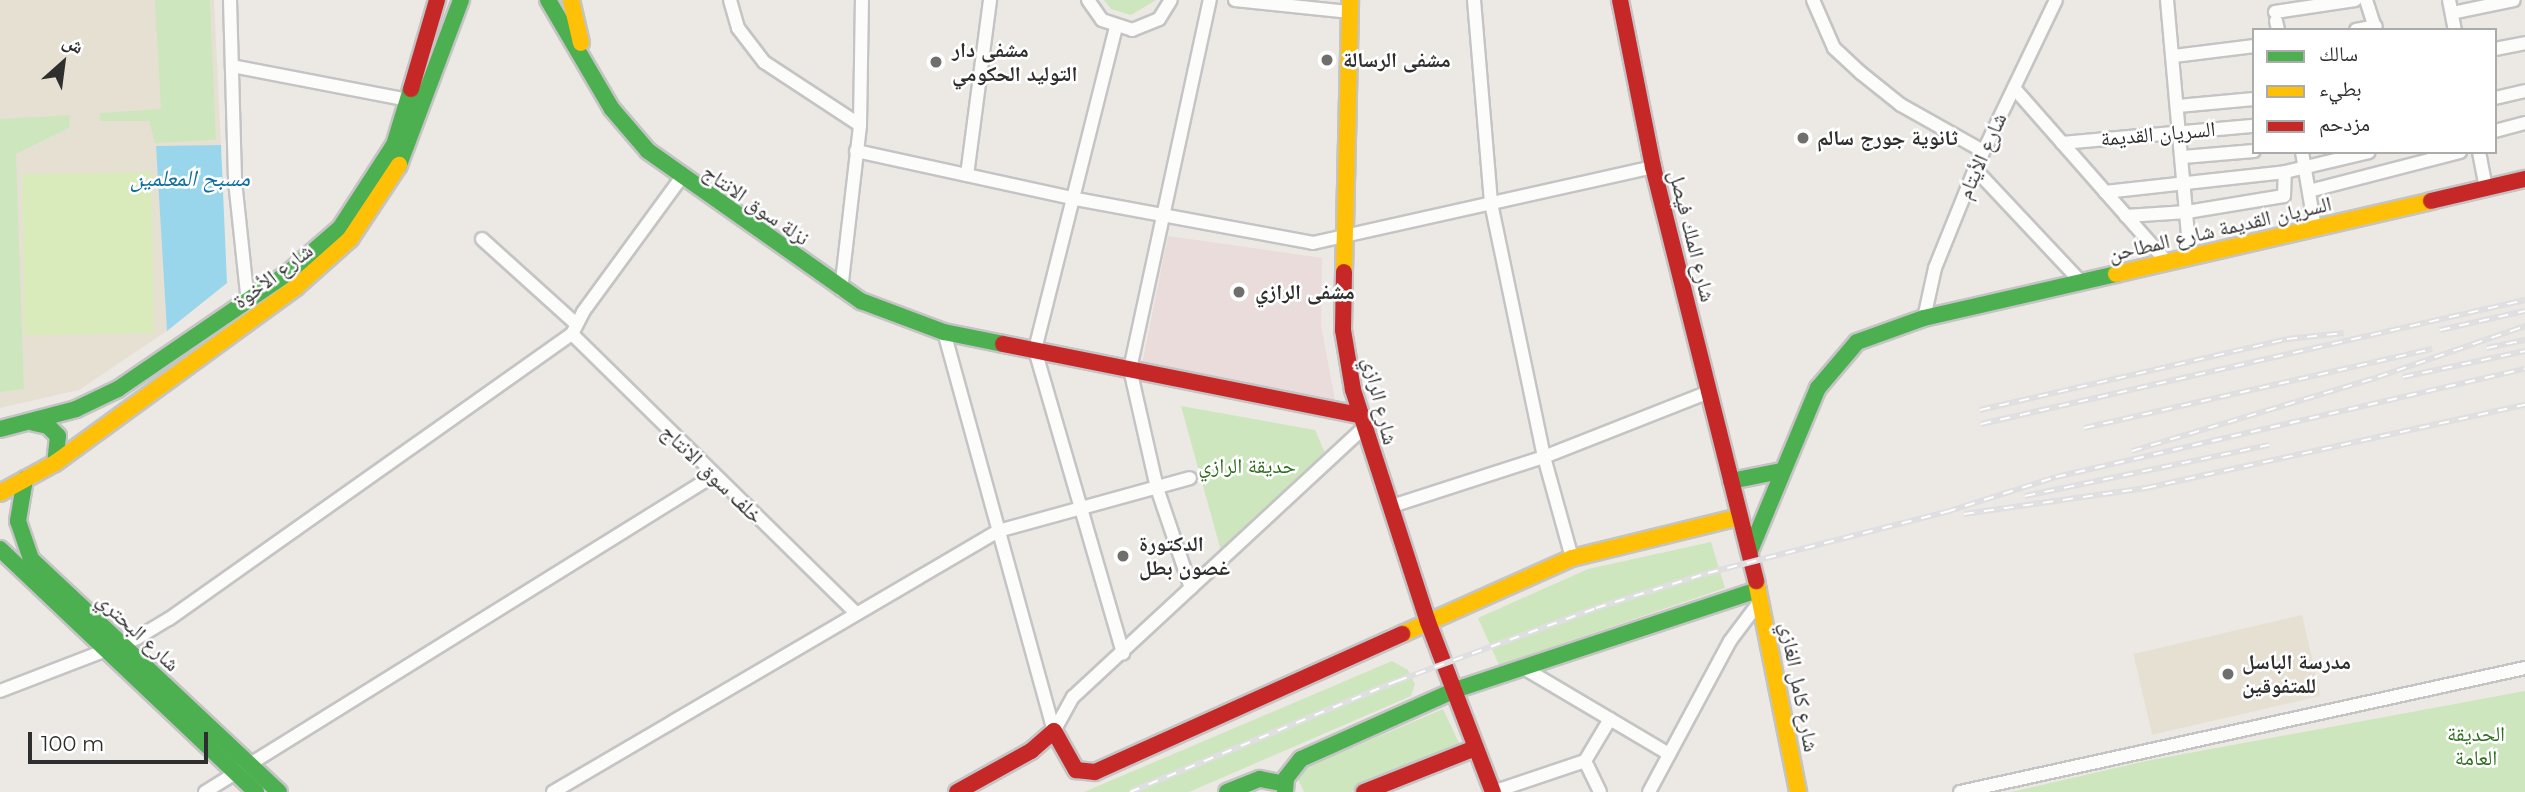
<!DOCTYPE html>
<html>
<head>
<meta charset="utf-8">
<style>
  body { margin:0 }
  #map { position:relative; width:2525px; height:792px; overflow:hidden; background:#ece8e4; font-family:Montserrat,"Noto Naskh Arabic",sans-serif }
  div>[style] { position:absolute }
  .education>* { inset:0; background:#e6e0d3; transform-origin:0 0 }
  .medical>* { inset:0; background:#e9dcdb }
  .green>* { inset:0; background:#cee6be }
  .pitch>* { inset:0; background:#d9eabb; transform-origin:0 0 }
  .water>* { inset:0; background:#99d6ec }
  .roads { filter:drop-shadow(2px 0 #c5c4c5) drop-shadow(-2px 0 #c5c4c5) drop-shadow(0 2px #c5c4c5) drop-shadow(0 -2px #c5c4c5) }
  .street>* { height:12px; margin:-6px; padding:0 6px; transform-origin:6px; border-radius:6px; background:#fcfcfb }
  .fast>* { height:16px; margin:-8px; padding:0 8px; transform-origin:8px; border-radius:8px; background:#4caf50 }
  .slow>* { height:16px; margin:-8px; padding:0 8px; transform-origin:8px; border-radius:8px; background:#ffc107 }
  .jam>* { height:16px; margin:-8px; padding:0 8px; transform-origin:8px; border-radius:8px; background:#c62828 }
  .rail>* { height:6px; margin-top:-3px; transform-origin:0; background:repeating-linear-gradient(90deg,#fff 0 10px,#dfdfe1 0 20px); box-sizing:border-box; border-block:2px solid #dfdfe1 }
  .dots>* { width:19px; height:19px; translate:-50% -50%; box-sizing:border-box; border:4px solid #fff; border-radius:50% }
  span { translate:-50% -50%; white-space:nowrap; text-align:center; line-height:1.15; -webkit-text-stroke:5px #fff; paint-order:stroke }
  .poi-label { font-size:21px; color:#2e2e2e; font-weight:700 }
  .left { translate:0 -50%; text-align:left }
  .street-label { font-size:21px; color:#2e2e2e }
  .park-label { font-size:21px; color:#2c6e1b }
  .water-label { font-size:23px; color:#0d6fa3; font-style:italic }
  .legend { position:absolute; left:2252px; top:28px; width:245px; height:126px; box-sizing:border-box; background:#fff; border:2px solid #ababab; margin:0; padding:9px 12px; list-style:none; font-size:21px; color:#2e2e2e }
  .legend li { display:flex; align-items:center; gap:14px; height:35px }
  .legend b { width:35px; border:2px solid #ababab }
  .north { position:absolute; left:28px; top:28px; width:70px; height:70px; -webkit-text-stroke:5px #fff; paint-order:stroke; rotate:28deg; font-size:19px; font-weight:700; line-height:28px; text-align:center; color:#2e2e2e }
  .north::after { content:''; display:block; margin:auto; width:24px; height:32px; background:#2e2e2e; clip-path:polygon(50% 0,100% 100%,50% 72%,0 100%) }
  .scale { position:absolute; left:28px; top:732px; width:180px; height:32px; box-sizing:border-box; border:4px solid #2e2e2e; border-top:0; padding-left:9px; font-size:21px; line-height:24px; white-space:nowrap; color:#2e2e2e; -webkit-text-stroke:5px #fff; paint-order:stroke }
</style>
</head>
<body>
<div id="map">
  <div class="education">
    <i style="clip-path:polygon(0 0,214px 0,221px 145px,157px 147px,167px 331px,79px 390px,0 408px)"></i>
    <i style="left:2302px;top:615px;width:83px;height:173px;rotate:77deg"></i>
  </div>
  <div class="medical">
    <i style="clip-path:polygon(1168px 236px,1322px 258px,1321px 326px,1336px 405px,1142px 365px)"></i>
  </div>
  <div class="green">
    <i style="clip-path:polygon(155px 0,210px 0,216px 140px,155px 143px,149px 121px,100px 121px,100px 113px,161px 109px)"></i>
    <i style="clip-path:polygon(1104px 0,1156px 0,1131px 15px,1111px 9px)"></i>
    <i style="clip-path:polygon(70px 115px,69px 128px,16px 154px,24px 389px,0 392px,0 119px)"></i>
    <i style="clip-path:polygon(1181px 406px,1315px 430px,1325px 453px,1224px 562px)"></i>
    <i style="clip-path:polygon(1711px 542px,1725px 588px,1499px 665px,1478px 618px,1588px 569px)"></i>
    <i style="clip-path:polygon(1392px 661px,1408px 670px,1415px 684px,1411px 696px,1189px 792px,1084px 792px)"></i>
    <i style="clip-path:polygon(2525px 691px,2525px 792px,2011px 792px,2146px 761px)"></i>
    <i style="clip-path:polygon(1443px 709px,1459px 743px,1351px 792px,1304px 792px,1295px 772px)"></i>
  </div>
  <div class="pitch">
    <i style="left:151px;top:172px;width:161px;height:129px;rotate:89deg"></i>
  </div>
  <div class="water">
    <i style="clip-path:polygon(221px 145px,227px 283px,167px 331px,156px 146px)"></i>
  </div>
  <div class="roads">
    <div class="street">
      <i style="left:230px;top:0;width:181px;rotate:88.4deg"></i>
      <i style="left:235px;top:181px;width:123px;rotate:83.9deg"></i>
      <i style="left:730px;top:0;width:29px;rotate:74deg"></i>
      <i style="left:738px;top:28px;width:43px;rotate:52.6deg"></i>
      <i style="left:764px;top:62px;width:115px;rotate:33.3deg"></i>
      <i style="left:1088px;top:0;width:24px;rotate:55deg"></i>
      <i style="left:1102px;top:20px;width:32px;rotate:18deg"></i>
      <i style="left:1132px;top:30px;width:29px;rotate:-22deg"></i>
      <i style="left:1159px;top:19px;width:22px;rotate:-58deg"></i>
      <i style="left:1235px;top:0;width:116px;rotate:6deg"></i>
      <i style="left:1474px;top:0;width:204px;rotate:85.2deg"></i>
      <i style="left:1491px;top:203px;width:259px;rotate:78.2deg"></i>
      <i style="left:1544px;top:457px;width:105px;rotate:74.5deg"></i>
      <i style="left:1813px;top:0;width:52px;rotate:66.4deg"></i>
      <i style="left:1834px;top:48px;width:37px;rotate:43deg"></i>
      <i style="left:1861px;top:73px;width:51px;rotate:38.7deg"></i>
      <i style="left:1901px;top:105px;width:94px;rotate:29.3deg"></i>
      <i style="left:2167px;top:0;width:259px;rotate:84.9deg"></i>
      <i style="left:2366px;top:0;width:32px;rotate:72deg"></i>
      <i style="left:2449px;top:0;width:31px;rotate:79deg"></i>
      <i style="left:2275px;top:12px;width:81px;rotate:-8.5deg"></i>
      <i style="left:2452px;top:13px;width:63px;rotate:-11.8deg"></i>
      <i style="left:2276px;top:21px;width:9px;rotate:77deg"></i>
      <i style="left:1116px;top:27px;width:333px;rotate:104.1deg"></i>
      <i style="left:1035px;top:350px;width:316px;rotate:73.8deg"></i>
      <i style="left:2356px;top:30px;width:20px;rotate:-11deg"></i>
      <i style="left:2495px;top:49px;width:31px;rotate:-11deg"></i>
      <i style="left:2174px;top:56px;width:81px;rotate:-7.1deg"></i>
      <i style="left:232px;top:66px;width:185px;rotate:10.9deg"></i>
      <i style="left:2014px;top:88px;width:232px;rotate:48.7deg"></i>
      <i style="left:2495px;top:98px;width:31px;rotate:-13deg"></i>
      <i style="left:2178px;top:106px;width:76px;rotate:-5.3deg"></i>
      <i style="left:2495px;top:131px;width:31px;rotate:-15deg"></i>
      <i style="left:2062px;top:143px;width:193px;rotate:-5.1deg"></i>
      <i style="left:856px;top:151px;width:225px;rotate:12.3deg"></i>
      <i style="left:1076px;top:199px;width:241px;rotate:10.5deg"></i>
      <i style="left:1313px;top:243px;width:348px;rotate:-12.6deg"></i>
      <i style="left:2302px;top:152px;width:77px;rotate:80.3deg"></i>
      <i style="left:2479px;top:152px;width:37px;rotate:79deg"></i>
      <i style="left:2183px;top:157px;width:71px;rotate:-4.8deg"></i>
      <i style="left:1975px;top:169px;width:155px;rotate:46.8deg"></i>
      <i style="left:967px;top:175px;width:177px;rotate:-82.5deg"></i>
      <i style="left:2309px;top:191px;width:156px;rotate:-14.5deg"></i>
      <i style="left:2105px;top:192px;width:181px;rotate:-6.3deg"></i>
      <i style="left:2285px;top:172px;width:86px;rotate:-13.4deg"></i>
      <i style="left:2126px;top:216px;width:61px;rotate:-3.8deg"></i>
      <i style="left:2187px;top:212px;width:98px;rotate:-9.4deg"></i>
      <i style="left:2284px;top:196px;width:24px;rotate:-88deg"></i>
      <i style="left:482px;top:239px;width:125px;rotate:42.1deg"></i>
      <i style="left:841px;top:290px;width:166px;rotate:-83.4deg"></i>
      <i style="left:860px;top:125px;width:125px;rotate:-89.1deg"></i>
      <i style="left:1924px;top:318px;width:51px;rotate:-77.6deg"></i>
      <i style="left:1935px;top:268px;width:107px;rotate:-68deg"></i>
      <i style="left:1975px;top:169px;width:187px;rotate:-64.4deg"></i>
      <i style="left:944px;top:332px;width:414px;rotate:74.6deg"></i>
      <i style="left:572px;top:334px;width:397px;rotate:44.5deg"></i>
      <i style="left:1389px;top:507px;width:163px;rotate:-17.9deg"></i>
      <i style="left:1544px;top:457px;width:177px;rotate:-21.5deg"></i>
      <i style="left:1191px;top:588px;width:106px;rotate:-108.8deg"></i>
      <i style="left:1157px;top:488px;width:122px;rotate:-102.8deg"></i>
      <i style="left:1130px;top:369px;width:378px;rotate:-77.8deg"></i>
      <i style="left:1522px;top:667px;width:171px;rotate:30.6deg"></i>
      <i style="left:0;top:691px;width:147px;rotate:-21.1deg"></i>
      <i style="left:137px;top:638px;width:37px;rotate:-31deg"></i>
      <i style="left:169px;top:619px;width:494px;rotate:-35.3deg"></i>
      <i style="left:572px;top:334px;width:25px;rotate:-63deg"></i>
      <i style="left:583px;top:312px;width:166px;rotate:-53.8deg"></i>
      <i style="left:1054px;top:731px;width:39px;rotate:-61deg"></i>
      <i style="left:1073px;top:697px;width:396px;rotate:-42.8deg"></i>
      <i style="left:1585px;top:761px;width:34px;rotate:64deg"></i>
      <i style="left:205px;top:792px;width:598px;rotate:-31.88deg"></i>
      <i style="left:553px;top:792px;width:516px;rotate:-30.39deg"></i>
      <i style="left:998px;top:531px;width:199px;rotate:-15.4deg"></i>
      <i style="left:1493px;top:792px;width:97px;rotate:-18.6deg"></i>
      <i style="left:1585px;top:761px;width:49px;rotate:-59.2deg"></i>
      <i style="left:1649px;top:792px;width:171px;rotate:-61.8deg"></i>
      <i style="left:1730px;top:641px;width:50px;rotate:-53.1deg"></i>
      <i style="left:1960px;top:792px;width:578px;rotate:-12.38deg"></i>
    </div>
    <div class="fast">
      <i style="left:548px;top:0;width:126px;rotate:59.6deg"></i>
      <i style="left:612px;top:109px;width:55px;rotate:49.4deg"></i>
      <i style="left:648px;top:151px;width:261px;rotate:35.2deg"></i>
      <i style="left:861px;top:301px;width:89px;rotate:20.5deg"></i>
      <i style="left:944px;top:332px;width:60px;rotate:11.5deg"></i>
      <i style="left:399px;top:165px;width:176px;rotate:-69.4deg"></i>
      <i style="left:34px;top:423px;width:14px;rotate:12deg"></i>
      <i style="left:48px;top:426px;width:14px;rotate:45deg"></i>
      <i style="left:58px;top:436px;width:27px;rotate:96deg"></i>
      <i style="left:0;top:429px;width:79px;rotate:-14.7deg"></i>
      <i style="left:76px;top:409px;width:47px;rotate:-25.5deg"></i>
      <i style="left:118px;top:389px;width:206px;rotate:-34.3deg"></i>
      <i style="left:288px;top:273px;width:69px;rotate:-40.9deg"></i>
      <i style="left:340px;top:228px;width:99px;rotate:-57deg"></i>
      <i style="left:394px;top:145px;width:59px;rotate:-73.1deg"></i>
      <i style="left:25px;top:479px;width:43px;rotate:99.5deg"></i>
      <i style="left:18px;top:521px;width:40px;rotate:71.1deg"></i>
      <i style="left:31px;top:559px;width:340px;rotate:43.2deg"></i>
      <i style="left:1731px;top:481px;width:51px;rotate:-11.3deg"></i>
      <i style="left:0;top:549px;width:353px;rotate:43.5deg"></i>
      <i style="left:1750px;top:551px;width:177px;rotate:-67.4deg"></i>
      <i style="left:1818px;top:388px;width:60px;rotate:-49.7deg"></i>
      <i style="left:1857px;top:342px;width:71px;rotate:-19.7deg"></i>
      <i style="left:1924px;top:318px;width:197px;rotate:-12.9deg"></i>
      <i style="left:1227px;top:792px;width:35px;rotate:-22deg"></i>
      <i style="left:1260px;top:779px;width:25px;rotate:11deg"></i>
      <i style="left:1285px;top:792px;width:14px;rotate:-86deg"></i>
      <i style="left:1286px;top:778px;width:24px;rotate:-52deg"></i>
      <i style="left:1301px;top:759px;width:169px;rotate:-24.1deg"></i>
      <i style="left:1455px;top:690px;width:319px;rotate:-18.3deg"></i>
    </div>
    <div class="slow">
      <i style="left:571px;top:0;width:44px;rotate:76.9deg"></i>
      <i style="left:1344px;top:272px;width:272px;rotate:-88.7deg"></i>
      <i style="left:2116px;top:274px;width:323px;rotate:-13deg"></i>
      <i style="left:0;top:493px;width:63px;rotate:-28.6deg"></i>
      <i style="left:55px;top:463px;width:297px;rotate:-36.1deg"></i>
      <i style="left:295px;top:288px;width:74px;rotate:-41.7deg"></i>
      <i style="left:350px;top:239px;width:89px;rotate:-56.5deg"></i>
      <i style="left:1756px;top:581px;width:215px;rotate:78.7deg"></i>
      <i style="left:1402px;top:634px;width:186px;rotate:-24.1deg"></i>
      <i style="left:1572px;top:558px;width:172px;rotate:-13.8deg"></i>
    </div>
    <div class="jam">
      <i style="left:1620px;top:0;width:170px;rotate:78.8deg"></i>
      <i style="left:1653px;top:167px;width:427px;rotate:76deg"></i>
      <i style="left:411px;top:89px;width:93px;rotate:-73.7deg"></i>
      <i style="left:2431px;top:201px;width:97px;rotate:-13.2deg"></i>
      <i style="left:1344px;top:272px;width:58px;rotate:91deg"></i>
      <i style="left:1343px;top:330px;width:61px;rotate:80.5deg"></i>
      <i style="left:1353px;top:390px;width:244px;rotate:72.1deg"></i>
      <i style="left:1428px;top:622px;width:182px;rotate:69.1deg"></i>
      <i style="left:1003px;top:344px;width:363px;rotate:11.3deg"></i>
      <i style="left:957px;top:792px;width:85px;rotate:-29deg"></i>
      <i style="left:1031px;top:751px;width:30px;rotate:-41deg"></i>
      <i style="left:1054px;top:731px;width:45px;rotate:60.6deg"></i>
      <i style="left:1076px;top:770px;width:19px;rotate:6deg"></i>
      <i style="left:1095px;top:772px;width:337px;rotate:-24.2deg"></i>
      <i style="left:1364px;top:792px;width:119px;rotate:-21.6deg"></i>
    </div>
  </div>
  <div class="rail">
    <i style="left:2440px;top:330px;width:87px;rotate:-12.6deg"></i>
    <i style="left:2487px;top:348px;width:39px;rotate:-12deg"></i>
    <i style="left:2403px;top:377px;width:125px;rotate:-12deg"></i>
    <i style="left:1980px;top:410px;width:315px;rotate:-13deg"></i>
    <i style="left:2287px;top:339px;width:57px;rotate:-6deg"></i>
    <i style="left:1981px;top:424px;width:558px;rotate:-12.84deg"></i>
    <i style="left:2084px;top:428px;width:357px;rotate:-12.8deg"></i>
    <i style="left:2132px;top:451px;width:257px;rotate:-16.7deg"></i>
    <i style="left:2378px;top:377px;width:156px;rotate:-19.1deg"></i>
    <i style="left:2025px;top:496px;width:249px;rotate:-11.8deg"></i>
    <i style="left:1964px;top:514px;width:184px;rotate:-8.1deg"></i>
    <i style="left:2146px;top:488px;width:388px;rotate:-12.4deg"></i>
    <i style="left:1130px;top:792px;width:289px;rotate:-22.6deg"></i>
    <i style="left:1397px;top:681px;width:212px;rotate:-20.1deg"></i>
    <i style="left:1596px;top:608px;width:117px;rotate:-17.4deg"></i>
    <i style="left:1708px;top:573px;width:246px;rotate:-14.4deg"></i>
    <i style="left:1946px;top:512px;width:115px;rotate:-17.7deg"></i>
    <i style="left:2056px;top:477px;width:481px;rotate:-13deg"></i>
  </div>
  <div class="dots">
    <i style="left:1327px;top:60px;background:#706f6e"></i>
    <i style="left:936px;top:62px;background:#706f6e"></i>
    <i style="left:1803px;top:138px;background:#706f6e"></i>
    <i style="left:1239px;top:292px;background:#706f6e"></i>
    <i style="left:1123px;top:556px;background:#706f6e"></i>
    <i style="left:2228px;top:674px;background:#706f6e"></i>
  </div>
  <div class="poi-label">
    <span class="left" style="left:952px;top:62px">مشفى دار<br>التوليد الحكومي</span>
    <span class="left" style="left:1343px;top:60px">مشفى الرسالة</span>
    <span class="left" style="left:1817px;top:138px">ثانوية جورج سالم</span>
    <span class="left" style="left:1255px;top:292px">مشفى الرازي</span>
    <span class="left" style="left:1139px;top:556px">الدكتورة<br>غصون بطل</span>
    <span class="left" style="left:2242px;top:674px">مدرسة الباسل<br>للمتفوقين</span>
  </div>
  <div class="street-label">
    <span style="left:2158px;top:134px;rotate:-5deg">السريان القديمة</span>
    <span style="left:1982px;top:156px;rotate:-66deg">شارع الأيتام</span>
    <span style="left:756px;top:205px;rotate:35deg">نزلة سوق الانتاج</span>
    <span style="left:2220px;top:229px;rotate:-13deg">السريان القديمة شارع المطاحن</span>
    <span style="left:1692px;top:236px;rotate:76deg">شارع الملك فيصل</span>
    <span style="left:273px;top:276px;rotate:-37deg">شارع الأخوة</span>
    <span style="left:1380px;top:401px;rotate:76deg">شارع الرازي</span>
    <span style="left:712px;top:474px;rotate:44deg">خلف سوق الانتاج</span>
    <span style="left:138px;top:632px;rotate:43deg">شارع البحتري</span>
    <span style="left:1799px;top:687px;rotate:79deg">شارع كامل الغازي</span>
  </div>
  <div class="park-label">
    <span style="left:1247px;top:466px">حديقة الرازي</span>
    <span style="left:2476px;top:746px">الحديقة<br>العامة</span>
  </div>
  <div class="water-label">
    <span style="left:190px;top:178px">مسبح المعلمين</span>
  </div>
  <ul class="legend">
  <li><b style="height:9px;background:#4caf50"></b>سالك</li>
  <li><b style="height:9px;background:#ffc107"></b>بطيء</li>
  <li><b style="height:9px;background:#c62828"></b>مزدحم</li>
  </ul>
  <div class="north">ش</div>
  <div class="scale">100 m</div>
</div>
</body>
</html>
